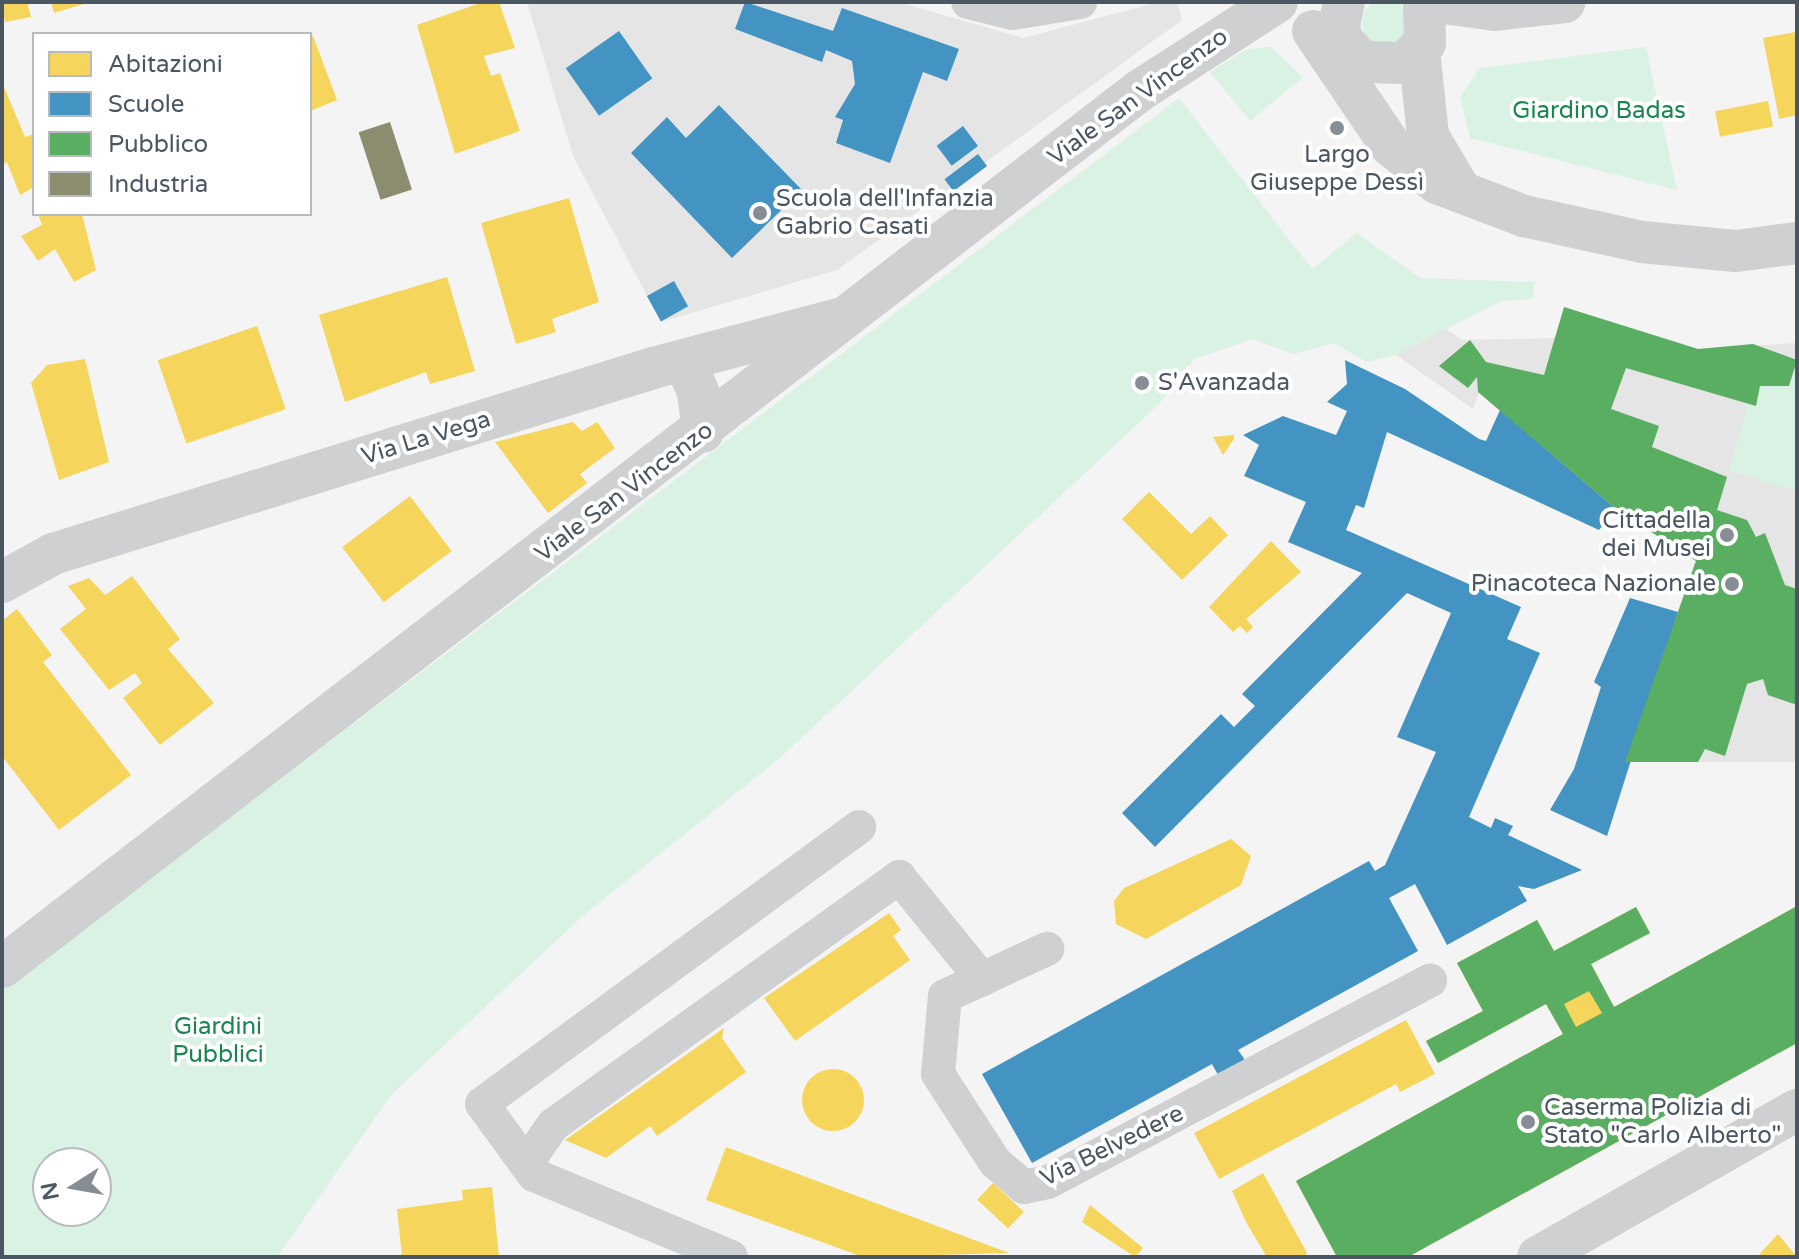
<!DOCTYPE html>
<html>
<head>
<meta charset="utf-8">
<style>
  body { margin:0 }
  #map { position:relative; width:1799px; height:1259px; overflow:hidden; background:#f4f4f4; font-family:"Varela Round",sans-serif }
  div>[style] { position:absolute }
  .education>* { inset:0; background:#e6e5e6 }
  .green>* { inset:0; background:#d9f2e3 }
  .round { border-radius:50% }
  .homes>* { inset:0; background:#f6d55c; transform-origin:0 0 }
  .schools>* { inset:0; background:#4393c3; transform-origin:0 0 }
  .public>* { inset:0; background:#5aae61 }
  .industry>* { inset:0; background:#8c8c6e; transform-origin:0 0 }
  .minor>* { height:34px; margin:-17px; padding:0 17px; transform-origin:17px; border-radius:17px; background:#ced0d2 }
  .tertiary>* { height:42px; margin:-21px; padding:0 21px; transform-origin:21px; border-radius:21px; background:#ced0d2 }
  .dots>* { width:22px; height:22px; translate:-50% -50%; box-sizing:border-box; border:4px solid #fff; border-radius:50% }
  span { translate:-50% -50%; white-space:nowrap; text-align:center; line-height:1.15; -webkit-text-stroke:8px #fff; paint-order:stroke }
  .street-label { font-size:24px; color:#4a5661 }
  .park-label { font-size:24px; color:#17864f }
  .poi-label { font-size:24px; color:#4a5661 }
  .left { translate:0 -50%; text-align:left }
  .right { translate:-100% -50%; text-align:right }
  .frame { position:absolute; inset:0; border:4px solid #4a5661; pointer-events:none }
  .legend { position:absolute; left:32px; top:32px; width:280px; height:184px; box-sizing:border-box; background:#fff; border:2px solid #b7bbc0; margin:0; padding:10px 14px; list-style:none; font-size:24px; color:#4a5661 }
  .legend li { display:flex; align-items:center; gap:16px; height:40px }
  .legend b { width:40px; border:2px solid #b7bbc0 }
  .north { position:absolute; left:32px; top:1147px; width:80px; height:80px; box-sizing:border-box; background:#fff; border:2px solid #b7bbc0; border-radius:50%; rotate:259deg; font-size:22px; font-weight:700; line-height:32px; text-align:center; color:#4a5661 }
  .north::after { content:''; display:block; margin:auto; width:28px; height:36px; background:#868d94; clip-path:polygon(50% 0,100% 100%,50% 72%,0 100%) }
</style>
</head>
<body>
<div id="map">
  <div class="education">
    <i style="clip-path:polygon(527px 2px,899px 2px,1023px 38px,1159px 2px,1177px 2px,1182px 20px,837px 270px,661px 322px,573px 156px)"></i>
    <i style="clip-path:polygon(1564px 307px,1698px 349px,1797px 343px,1797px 762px,1625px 762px,1695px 561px,1616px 509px,1479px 393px,1473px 409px,1396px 355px,1442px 327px,1463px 340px,1557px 338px)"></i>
  </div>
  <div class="green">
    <i class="round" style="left:1362px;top:-1px;width:48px;height:48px"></i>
    <i style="clip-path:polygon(1271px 47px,1303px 77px,1250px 121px,1210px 72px,1247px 49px)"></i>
    <i style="clip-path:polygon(1646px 47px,1677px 190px,1470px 138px,1460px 97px,1480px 68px)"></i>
    <i style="clip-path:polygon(evenodd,1179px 98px,1312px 269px,1357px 233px,1420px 278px,1535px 282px,1532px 299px,1501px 301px,1396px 355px,1366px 362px,1334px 343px,1293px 354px,1253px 339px,1194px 359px,1158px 405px,780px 758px,586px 913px,391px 1095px,277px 1257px,2px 1257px,2px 990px,1179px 98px,48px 1163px,96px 1163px,96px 1211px,48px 1211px,48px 1163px)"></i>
    <i style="clip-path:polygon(1797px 364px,1797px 491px,1729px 471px,1748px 404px,1756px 406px,1760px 386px,1789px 385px)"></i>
  </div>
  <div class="homes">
    <i style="clip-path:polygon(2px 2px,27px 2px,31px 17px,5px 22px)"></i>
    <i style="clip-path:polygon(51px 2px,87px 2px,87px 3px,54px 13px)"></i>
    <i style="clip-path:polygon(483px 2px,499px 2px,515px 48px,484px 56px,491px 76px,500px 73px,520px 131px,455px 154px,417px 25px)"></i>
    <i style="clip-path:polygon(1795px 32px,1797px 115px,1779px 119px,1763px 38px)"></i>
    <i style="clip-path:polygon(313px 36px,337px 100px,310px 111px,310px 37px)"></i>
    <i style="clip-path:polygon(2px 82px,25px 137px,34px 134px,34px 187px,20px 195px,7px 162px,2px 165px)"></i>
    <i style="left:1768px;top:101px;width:26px;height:54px;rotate:79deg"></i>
    <i style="clip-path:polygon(569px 198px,599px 302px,552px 319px,556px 332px,516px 344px,481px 223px)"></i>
    <i style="clip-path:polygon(38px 214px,82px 214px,96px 270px,74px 282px,55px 249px,38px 261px,21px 236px,42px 225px)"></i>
    <i style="clip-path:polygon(447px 277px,475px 371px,430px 384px,426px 372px,345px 402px,319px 315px)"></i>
    <i style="left:257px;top:326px;width:88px;height:105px;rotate:71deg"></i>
    <i style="clip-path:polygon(85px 359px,109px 462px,59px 480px,31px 383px,47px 365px)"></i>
    <i style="clip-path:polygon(573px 422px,582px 431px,597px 422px,615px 448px,580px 474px,587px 483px,548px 513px,495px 442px)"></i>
    <i style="clip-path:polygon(1234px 435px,1234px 439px,1223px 455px,1213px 437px)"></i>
    <i style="clip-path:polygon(1149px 492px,1191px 534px,1210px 516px,1228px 535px,1182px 580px,1122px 519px)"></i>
    <i style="left:410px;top:496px;width:69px;height:85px;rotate:53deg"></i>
    <i style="clip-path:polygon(1271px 541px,1301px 572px,1246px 619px,1253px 627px,1247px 633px,1240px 626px,1233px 632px,1209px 607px)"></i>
    <i style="clip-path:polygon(132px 576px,180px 639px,168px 649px,214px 703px,160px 745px,123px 698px,142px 683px,135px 673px,109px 690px,60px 629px,86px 609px,68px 586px,89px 578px,105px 595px)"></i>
    <i style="clip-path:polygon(17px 609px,52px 655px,43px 662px,131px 775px,59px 830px,2px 756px,2px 621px)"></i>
    <i style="clip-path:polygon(1231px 839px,1251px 856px,1241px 885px,1146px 939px,1116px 924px,1114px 901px,1124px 888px)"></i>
    <i style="clip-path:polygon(1797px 906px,1797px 1043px,1408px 1257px,1337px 1257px,1296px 1181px,1563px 1034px,1546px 1004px,1438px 1063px,1426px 1041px,1483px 1011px,1457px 963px,1537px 920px,1554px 951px,1636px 907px,1650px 933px,1591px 964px,1614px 1007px)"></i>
    <i style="clip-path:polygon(889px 913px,901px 930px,893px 936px,910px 960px,795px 1041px,764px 998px)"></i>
    <i style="clip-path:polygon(1406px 1020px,1435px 1074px,1400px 1092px,1396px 1084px,1219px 1179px,1194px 1133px)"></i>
    <i style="clip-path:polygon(724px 1028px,722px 1038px,746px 1072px,657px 1136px,650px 1126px,606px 1158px,565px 1140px)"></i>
    <i class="round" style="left:802px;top:1069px;width:62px;height:62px"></i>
    <i style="clip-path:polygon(726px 1147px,1009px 1253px,863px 1257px,706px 1200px)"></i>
    <i style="clip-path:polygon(1263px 1173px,1307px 1253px,1304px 1257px,1267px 1257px,1247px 1224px,1232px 1191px)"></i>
    <i style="left:993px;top:1183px;width:42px;height:23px;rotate:43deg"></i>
    <i style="clip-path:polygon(492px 1187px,499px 1257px,402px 1257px,397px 1209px,463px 1200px,462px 1190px)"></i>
    <i style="clip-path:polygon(1090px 1205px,1143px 1248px,1135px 1257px,1082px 1222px)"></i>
    <i style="clip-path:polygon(1778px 1234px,1797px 1257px,1757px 1257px)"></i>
  </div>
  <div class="schools">
    <i style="clip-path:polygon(745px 2px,833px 31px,842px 8px,959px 49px,947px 81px,923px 72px,890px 163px,836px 143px,843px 120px,835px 117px,855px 84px,852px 61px,826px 50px,822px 62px,735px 29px)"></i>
    <i style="left:619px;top:31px;width:58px;height:65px;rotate:55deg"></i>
    <i style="clip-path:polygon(719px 105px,802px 190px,732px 258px,631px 153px,667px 117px,686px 138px)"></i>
    <i style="left:963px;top:126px;width:25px;height:33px;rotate:53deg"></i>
    <i style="left:978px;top:154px;width:15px;height:42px;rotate:53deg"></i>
    <i style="left:674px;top:281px;width:29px;height:31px;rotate:61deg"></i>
    <i style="clip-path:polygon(1345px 360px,1405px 389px,1479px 439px,1486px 441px,1500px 410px,1616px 509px,1599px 530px,1387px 432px,1364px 508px,1356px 505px,1346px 530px,1521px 607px,1507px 639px,1540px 653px,1469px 817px,1491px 828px,1495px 818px,1513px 826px,1508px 835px,1582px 870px,1534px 889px,1518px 886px,1527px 901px,1447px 945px,1415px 884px,1389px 898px,1418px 951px,1238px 1050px,1245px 1060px,1218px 1075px,1212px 1064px,1032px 1163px,982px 1074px,1369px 861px,1375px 871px,1385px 865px,1436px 752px,1397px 737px,1451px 613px,1407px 593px,1155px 847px,1122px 813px,1221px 714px,1234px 727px,1255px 706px,1242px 694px,1362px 573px,1288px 542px,1306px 502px,1244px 476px,1259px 445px,1243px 435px,1283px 416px,1336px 435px,1347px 411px,1327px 402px,1347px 384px)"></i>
    <i style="clip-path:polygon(1630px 598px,1678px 612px,1607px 836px,1550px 810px,1574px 769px,1601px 687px,1594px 682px)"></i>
  </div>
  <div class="public">
    <i style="clip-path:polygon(1564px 307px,1698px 349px,1753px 344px,1797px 360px,1789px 386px,1760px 386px,1756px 406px,1626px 368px,1611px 409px,1659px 426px,1652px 447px,1727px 477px,1717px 510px,1747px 520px,1756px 537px,1765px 533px,1785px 585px,1797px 589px,1797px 705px,1768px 695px,1763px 679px,1747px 684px,1725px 756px,1705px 749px,1698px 762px,1625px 762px,1696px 561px,1616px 509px,1478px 392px,1477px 377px,1468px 388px,1439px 366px,1470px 340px,1486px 362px,1544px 375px)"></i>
    <i style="clip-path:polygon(evenodd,1797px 906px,1797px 1043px,1408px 1257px,1337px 1257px,1296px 1181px,1563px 1034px,1546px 1004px,1438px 1063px,1426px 1041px,1483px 1011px,1457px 963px,1537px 920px,1554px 951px,1636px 907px,1650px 933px,1591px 964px,1614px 1007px,1797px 906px,1589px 991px,1602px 1013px,1576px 1027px,1564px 1004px,1589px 991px)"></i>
  </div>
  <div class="industry">
    <i style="left:390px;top:122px;width:71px;height:33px;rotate:72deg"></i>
  </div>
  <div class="minor">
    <i style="left:968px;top:2px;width:46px;rotate:13.7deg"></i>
    <i style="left:1013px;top:13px;width:68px;rotate:-9.3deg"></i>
    <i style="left:982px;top:979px;width:41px;rotate:155.3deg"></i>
    <i style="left:945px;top:996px;width:78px;rotate:95.1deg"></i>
    <i style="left:938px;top:1074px;width:105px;rotate:57.1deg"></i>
    <i style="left:995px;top:1162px;width:38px;rotate:41deg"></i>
    <i style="left:1024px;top:1187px;width:25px;rotate:-12deg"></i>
    <i style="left:1048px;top:1182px;width:432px;rotate:-27.8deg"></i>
    <i style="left:526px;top:1164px;width:47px;rotate:-55.3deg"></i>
    <i style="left:553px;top:1125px;width:426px;rotate:-35.6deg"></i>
    <i style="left:899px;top:877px;width:132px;rotate:50.9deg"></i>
    <i style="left:982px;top:979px;width:72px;rotate:-24.8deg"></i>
    <i style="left:731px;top:1257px;width:213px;rotate:-157.4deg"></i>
    <i style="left:534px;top:1175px;width:88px;rotate:-126.2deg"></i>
    <i style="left:482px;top:1104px;width:468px;rotate:-36.3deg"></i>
  </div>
  <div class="tertiary">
    <i style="left:1344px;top:2px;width:25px;rotate:102deg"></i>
    <i style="left:1339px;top:26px;width:43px;rotate:79.2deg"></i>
    <i style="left:1436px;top:2px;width:60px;rotate:7.7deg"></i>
    <i style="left:1495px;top:10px;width:70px;rotate:-6.5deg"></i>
    <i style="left:1313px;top:31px;width:139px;rotate:55.9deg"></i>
    <i style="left:1391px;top:146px;width:59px;rotate:38.8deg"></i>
    <i style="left:1437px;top:183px;width:93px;rotate:20.8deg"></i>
    <i style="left:1524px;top:216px;width:121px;rotate:12.4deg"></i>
    <i style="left:1642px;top:242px;width:94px;rotate:5.5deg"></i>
    <i style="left:1736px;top:251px;width:62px;rotate:-7.5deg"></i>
    <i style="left:1343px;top:41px;width:28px;rotate:48deg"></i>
    <i style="left:1362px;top:62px;width:42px;rotate:1.4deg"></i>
    <i style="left:1404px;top:63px;width:29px;rotate:-44deg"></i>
    <i style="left:1425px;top:43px;width:41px;rotate:-91.4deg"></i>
    <i style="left:1419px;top:50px;width:86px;rotate:84deg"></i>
    <i style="left:1428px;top:136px;width:61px;rotate:59.2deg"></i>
    <i style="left:684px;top:360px;width:35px;rotate:66deg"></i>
    <i style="left:698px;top:392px;width:40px;rotate:82.9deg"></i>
    <i style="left:2px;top:582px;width:58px;rotate:-28.8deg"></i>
    <i style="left:53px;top:554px;width:628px;rotate:-17.22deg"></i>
    <i style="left:653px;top:368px;width:192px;rotate:-14.8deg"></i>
    <i style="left:2px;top:967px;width:1435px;rotate:-37.61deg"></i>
    <i style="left:1139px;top:91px;width:164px;rotate:-32.8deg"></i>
    <i style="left:1538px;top:1257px;width:298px;rotate:-29.6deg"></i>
  </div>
  <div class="dots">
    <i style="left:1337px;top:128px;background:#868d94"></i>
    <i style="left:760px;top:213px;background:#868d94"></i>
    <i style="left:1142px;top:383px;background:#868d94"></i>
    <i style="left:1727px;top:535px;background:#868d94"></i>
    <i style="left:1732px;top:584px;background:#868d94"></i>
    <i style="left:1528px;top:1122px;background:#868d94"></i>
  </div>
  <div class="street-label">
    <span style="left:1138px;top:97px;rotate:-36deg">Viale San Vincenzo</span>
    <span style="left:426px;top:438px;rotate:-17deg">Via La Vega</span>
    <span style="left:624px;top:492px;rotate:-37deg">Viale San Vincenzo</span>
    <span style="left:1112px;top:1146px;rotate:-26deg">Via Belvedere</span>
  </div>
  <div class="park-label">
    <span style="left:1599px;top:111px">Giardino Badas</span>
    <span style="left:218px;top:1041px">Giardini<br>Pubblici</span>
  </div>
  <div class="poi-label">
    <span style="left:1337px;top:169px">Largo<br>Giuseppe Dessì</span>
    <span class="left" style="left:776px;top:213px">Scuola dell'Infanzia<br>Gabrio Casati</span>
    <span class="left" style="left:1158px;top:383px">S'Avanzada</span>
    <span class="right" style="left:1711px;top:535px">Cittadella<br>dei Musei</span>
    <span class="right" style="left:1716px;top:584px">Pinacoteca Nazionale</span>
    <span class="left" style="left:1544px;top:1122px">Caserma Polizia di<br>Stato "Carlo Alberto"</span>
  </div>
  <div class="frame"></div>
  <ul class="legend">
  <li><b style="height:22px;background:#f6d55c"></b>Abitazioni</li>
  <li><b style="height:22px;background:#4393c3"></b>Scuole</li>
  <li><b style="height:22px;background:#5aae61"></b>Pubblico</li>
  <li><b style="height:22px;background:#8c8c6e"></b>Industria</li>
  </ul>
  <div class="north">N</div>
</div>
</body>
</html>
